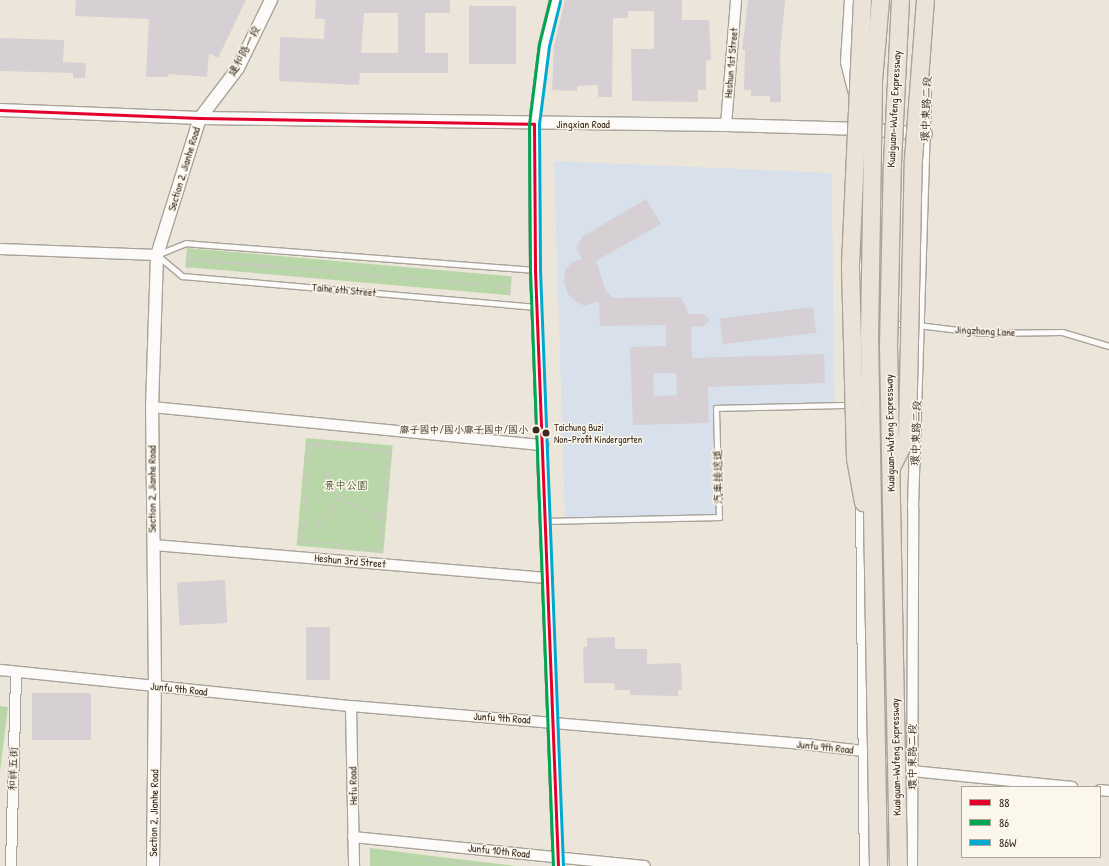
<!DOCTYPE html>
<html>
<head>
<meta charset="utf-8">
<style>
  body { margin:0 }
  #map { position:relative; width:1109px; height:866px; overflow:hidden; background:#ebe6d9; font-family:"Patrick Hand","LXGW WenKai TC",sans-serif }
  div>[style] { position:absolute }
  .built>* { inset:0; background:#d8e0eb }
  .green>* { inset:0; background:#b8d6a7; transform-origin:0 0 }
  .building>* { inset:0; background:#d6d0d4; transform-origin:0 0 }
  .path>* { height:2.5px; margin-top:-1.25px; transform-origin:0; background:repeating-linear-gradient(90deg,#ccc9c5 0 3px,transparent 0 6px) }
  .roads { filter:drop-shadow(1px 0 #a8a39a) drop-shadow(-1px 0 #a8a39a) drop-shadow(0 1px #a8a39a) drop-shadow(0 -1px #a8a39a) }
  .service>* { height:5px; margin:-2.5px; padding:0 2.5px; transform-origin:2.5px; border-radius:2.5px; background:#fcfbf9 }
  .minor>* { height:10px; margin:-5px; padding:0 5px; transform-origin:5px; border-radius:5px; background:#fcfbf9 }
  .tertiary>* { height:12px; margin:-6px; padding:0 6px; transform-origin:6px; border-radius:6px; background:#fcfbf9 }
  .bridges { filter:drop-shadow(1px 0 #a8a39a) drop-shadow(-1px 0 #a8a39a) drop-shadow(0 1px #a8a39a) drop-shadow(0 -1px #a8a39a) }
  .trunk-bridge>* { height:17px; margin:-8.5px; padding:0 8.5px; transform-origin:8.5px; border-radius:8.5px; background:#ebe3d7 }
  .bus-1>* { height:3px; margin:-1.5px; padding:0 1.5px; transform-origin:1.5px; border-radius:1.5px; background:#e4002b }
  .bus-2>* { height:3px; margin:-1.5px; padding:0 1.5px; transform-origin:1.5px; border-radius:1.5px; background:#00a651 }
  .bus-3>* { height:3px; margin:-1.5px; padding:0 1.5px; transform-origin:1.5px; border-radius:1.5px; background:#00a9ce }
  .dots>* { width:11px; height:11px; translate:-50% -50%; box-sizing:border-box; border:2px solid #fbf7ec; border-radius:50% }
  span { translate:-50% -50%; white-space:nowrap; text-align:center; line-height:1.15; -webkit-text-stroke:3px #fbf7ec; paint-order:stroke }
  .bus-label { font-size:10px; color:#3b2a1e }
  .left { translate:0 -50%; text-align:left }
  .right { translate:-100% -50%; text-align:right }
  .street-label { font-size:11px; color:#3b2a1e }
  .park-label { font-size:11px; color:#545a3b }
  .legend { position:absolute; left:961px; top:786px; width:140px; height:72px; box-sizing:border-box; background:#fbf7ec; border:1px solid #aea59a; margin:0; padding:5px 7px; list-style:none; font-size:12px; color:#3b2a1e }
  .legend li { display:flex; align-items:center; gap:8px; height:20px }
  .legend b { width:20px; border:1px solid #aea59a }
</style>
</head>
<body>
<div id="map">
  <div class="built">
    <i style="clip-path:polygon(554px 161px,832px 173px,834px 406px,717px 409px,719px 517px,565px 520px)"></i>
  </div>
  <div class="green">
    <i style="left:187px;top:248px;width:326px;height:19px;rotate:5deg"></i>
    <i style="left:306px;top:438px;width:87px;height:108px;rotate:5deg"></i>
    <i style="left:0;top:706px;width:8px;height:160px;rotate:7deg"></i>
    <i style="clip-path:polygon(370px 848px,432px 856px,517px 866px,370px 866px)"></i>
  </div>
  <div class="building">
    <i style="clip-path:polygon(76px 0,246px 0,218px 58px,209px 53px,207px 77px,168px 74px,168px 77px,146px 77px,149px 19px,75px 16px)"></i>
    <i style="clip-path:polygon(evenodd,316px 0,450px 0,450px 13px,425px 13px,425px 53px,448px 53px,448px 73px,360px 73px,359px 85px,279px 81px,280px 37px,324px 39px,325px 19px,315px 19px,316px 0,364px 13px,398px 13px,398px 53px,361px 53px,364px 13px)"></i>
    <i style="clip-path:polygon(565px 0,682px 0,682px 20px,709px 20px,711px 60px,706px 60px,706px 90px,698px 90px,698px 102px,632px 101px,631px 49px,654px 49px,654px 11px,628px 11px,628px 18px,613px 18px,612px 97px,598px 97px,598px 85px,577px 86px,577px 91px,552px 90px,554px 46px)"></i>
    <i style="clip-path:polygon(748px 0,785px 0,780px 54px,781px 102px,770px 102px,770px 96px,751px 96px,751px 90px,744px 90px,745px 50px,742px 50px)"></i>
    <i style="left:469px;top:6px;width:47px;height:58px"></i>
    <i style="clip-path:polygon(0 38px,64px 40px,63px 62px,86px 63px,85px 78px,73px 78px,73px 73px,0 71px)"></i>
    <i style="clip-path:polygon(evenodd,646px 199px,661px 224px,596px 261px,606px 291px,613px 298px,681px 297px,689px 314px,704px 314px,710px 320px,704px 326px,691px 327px,692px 358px,824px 354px,825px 383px,708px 387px,709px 423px,633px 425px,630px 347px,666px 346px,666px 325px,600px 326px,599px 301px,585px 306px,576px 302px,568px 294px,564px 281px,565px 270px,572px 262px,582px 259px,576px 248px,582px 237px,646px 199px,653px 373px,676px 373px,677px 395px,654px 396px,653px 373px)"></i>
    <i style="left:813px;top:307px;width:26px;height:94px;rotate:83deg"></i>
    <i style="left:225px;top:580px;width:43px;height:48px;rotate:87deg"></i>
    <i style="left:306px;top:627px;width:24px;height:53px"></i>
    <i style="clip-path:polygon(615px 637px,615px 649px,647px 649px,647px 664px,681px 663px,682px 690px,678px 690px,678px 696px,630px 695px,630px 690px,615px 690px,614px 683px,584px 683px,583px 647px,587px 647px,587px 638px)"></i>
    <i style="left:32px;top:693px;width:59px;height:47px"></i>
  </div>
  <div class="path">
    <i style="left:190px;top:259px;width:320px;rotate:4.8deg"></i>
    <i style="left:188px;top:268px;width:17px;rotate:-80deg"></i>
    <i style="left:508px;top:278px;width:17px;rotate:83deg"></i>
    <i style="left:310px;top:444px;width:79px;rotate:5.1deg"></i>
    <i style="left:389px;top:451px;width:100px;rotate:95.1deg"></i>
    <i style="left:380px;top:551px;width:79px;rotate:-172.7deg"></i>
    <i style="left:302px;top:541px;width:97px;rotate:-85.3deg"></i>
    <i style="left:324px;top:465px;width:36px;rotate:66deg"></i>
    <i style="left:314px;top:528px;width:18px;rotate:-41deg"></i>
    <i style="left:328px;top:516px;width:21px;rotate:-59deg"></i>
    <i style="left:339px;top:498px;width:37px;rotate:26deg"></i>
    <i style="left:372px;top:514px;width:11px;rotate:10deg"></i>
    <i style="left:423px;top:859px;width:57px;rotate:7deg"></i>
  </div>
  <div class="roads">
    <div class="service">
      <i style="left:535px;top:270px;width:350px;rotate:-175.6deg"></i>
      <i style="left:186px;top:243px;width:31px;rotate:158deg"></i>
      <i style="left:157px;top:255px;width:33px;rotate:40deg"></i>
      <i style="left:182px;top:276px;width:356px;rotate:5deg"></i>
      <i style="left:872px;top:323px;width:34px;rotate:2deg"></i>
      <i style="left:918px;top:325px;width:65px;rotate:7deg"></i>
      <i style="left:983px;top:333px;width:79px;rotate:-0.7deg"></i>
      <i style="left:1062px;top:332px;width:49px;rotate:16.6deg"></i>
      <i style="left:546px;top:521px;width:173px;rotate:-1.3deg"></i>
      <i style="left:719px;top:517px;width:109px;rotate:-91.6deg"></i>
      <i style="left:716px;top:408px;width:136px;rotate:-1.3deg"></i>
    </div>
    <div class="minor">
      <i style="left:555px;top:0;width:46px;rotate:103.7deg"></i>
      <i style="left:544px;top:45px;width:80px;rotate:97.2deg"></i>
      <i style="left:534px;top:124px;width:146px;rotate:89.6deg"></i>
      <i style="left:535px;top:270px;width:596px;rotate:87.79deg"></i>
      <i style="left:850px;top:0;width:62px;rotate:93.7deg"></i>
      <i style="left:846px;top:62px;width:30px;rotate:76deg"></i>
      <i style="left:726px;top:125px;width:125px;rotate:-85.4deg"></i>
      <i style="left:0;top:249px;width:157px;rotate:2.2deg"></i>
      <i style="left:860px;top:332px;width:138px;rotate:-89.6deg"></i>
      <i style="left:152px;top:407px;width:393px;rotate:5.6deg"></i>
      <i style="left:861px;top:498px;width:368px;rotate:89.4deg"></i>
      <i style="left:153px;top:545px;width:396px;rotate:4.8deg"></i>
      <i style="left:0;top:670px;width:353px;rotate:5.9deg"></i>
      <i style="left:351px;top:706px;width:463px;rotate:4.8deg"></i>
      <i style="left:812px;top:745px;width:52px;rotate:6.6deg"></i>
      <i style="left:864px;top:751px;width:52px;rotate:22.6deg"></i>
      <i style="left:912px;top:771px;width:161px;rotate:5.7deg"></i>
      <i style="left:351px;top:706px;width:160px;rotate:88.9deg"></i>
      <i style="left:1100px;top:790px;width:9px;rotate:6deg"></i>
      <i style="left:353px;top:837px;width:293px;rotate:5.7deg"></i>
      <i style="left:11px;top:866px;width:194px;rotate:-88.5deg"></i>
      <i style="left:912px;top:866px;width:359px;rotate:-89.8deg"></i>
      <i style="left:913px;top:507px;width:413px;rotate:-88.2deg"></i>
    </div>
    <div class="tertiary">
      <i style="left:0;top:110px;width:200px;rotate:2.3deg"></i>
      <i style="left:200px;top:118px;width:526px;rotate:0.76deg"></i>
      <i style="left:726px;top:125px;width:136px;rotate:1.7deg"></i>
      <i style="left:862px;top:129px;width:64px;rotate:4.5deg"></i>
      <i style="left:153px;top:866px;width:179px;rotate:-89.4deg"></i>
      <i style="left:155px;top:687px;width:280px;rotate:-90.6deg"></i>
      <i style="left:152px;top:407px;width:152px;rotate:-88.1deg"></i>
      <i style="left:157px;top:255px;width:144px;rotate:-72.6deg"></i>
      <i style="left:200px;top:118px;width:63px;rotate:-52.8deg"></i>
      <i style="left:238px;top:68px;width:76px;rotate:-64.1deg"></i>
    </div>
  </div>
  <div class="bridges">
    <div class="trunk-bridge">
      <i style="left:862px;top:0;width:267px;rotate:92.6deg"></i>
      <i style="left:850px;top:267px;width:191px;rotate:88.5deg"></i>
      <i style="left:855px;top:458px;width:45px;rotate:79.7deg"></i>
      <i style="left:891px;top:467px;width:35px;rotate:-63deg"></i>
      <i style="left:907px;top:436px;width:277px;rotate:-88.8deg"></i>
      <i style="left:913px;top:159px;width:159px;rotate:-85.7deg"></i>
      <i style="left:878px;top:866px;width:529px;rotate:-90.97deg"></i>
      <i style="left:869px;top:337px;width:257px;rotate:-89.1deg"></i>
      <i style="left:873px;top:80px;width:80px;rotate:-85deg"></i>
      <i style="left:898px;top:866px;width:519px;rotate:-91.1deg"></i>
      <i style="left:888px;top:347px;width:184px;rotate:-88.8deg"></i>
      <i style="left:892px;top:163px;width:163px;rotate:-87.2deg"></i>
    </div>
  </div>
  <div class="bus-1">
    <i style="left:0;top:110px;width:200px;rotate:2.3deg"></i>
    <i style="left:200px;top:118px;width:334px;rotate:1deg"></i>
    <i style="left:534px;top:124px;width:146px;rotate:89.6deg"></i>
    <i style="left:535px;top:270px;width:596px;rotate:87.79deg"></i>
  </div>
  <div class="bus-2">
    <i style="left:550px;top:0;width:45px;rotate:104deg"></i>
    <i style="left:539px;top:44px;width:81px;rotate:97.1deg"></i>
    <i style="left:529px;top:124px;width:146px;rotate:89.6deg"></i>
    <i style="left:530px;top:270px;width:596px;rotate:87.79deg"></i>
  </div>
  <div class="bus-3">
    <i style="left:560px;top:1px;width:46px;rotate:103.7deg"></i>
    <i style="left:549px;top:46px;width:79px;rotate:97.3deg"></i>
    <i style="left:539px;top:124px;width:146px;rotate:89.6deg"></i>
    <i style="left:540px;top:270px;width:596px;rotate:87.79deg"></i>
  </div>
  <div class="dots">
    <i style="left:536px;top:430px;background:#3b2a1e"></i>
    <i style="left:546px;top:433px;background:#3b2a1e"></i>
  </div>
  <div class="bus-label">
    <span class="left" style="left:554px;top:433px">Taichung Buzi<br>Non-Profit Kindergarten</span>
    <span class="right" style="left:528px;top:430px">廍子國中/國小廍子國中/國小</span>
  </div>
  <div class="street-label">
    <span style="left:244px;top:51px;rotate:-62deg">建和路一段</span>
    <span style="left:731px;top:63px;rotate:-85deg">Heshun 1st Street</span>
    <span style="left:894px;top:109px;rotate:-87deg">Kuaiguan-Wufeng Expressway</span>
    <span style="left:926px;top:109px;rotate:-88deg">環中東路二段</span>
    <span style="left:583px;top:124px">Jingxian Road</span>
    <span style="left:184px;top:169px;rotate:-73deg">Section 2, Jianhe Road</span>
    <span style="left:344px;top:290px;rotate:5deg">Taihe 6th Street</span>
    <span style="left:985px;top:331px;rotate:3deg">Jingzhong Lane</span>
    <span style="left:890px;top:433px;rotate:-91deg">Kuaiguan-Wufeng Expressway</span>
    <span style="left:916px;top:433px;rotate:-88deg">環中東路二段</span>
    <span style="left:718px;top:477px;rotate:-91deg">汽車接送道</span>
    <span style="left:152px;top:489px;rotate:-90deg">Section 2, Jianhe Road</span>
    <span style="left:350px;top:561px;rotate:5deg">Heshun 3rd Street</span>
    <span style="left:179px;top:689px;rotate:6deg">Junfu 9th Road</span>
    <span style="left:502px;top:718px;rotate:4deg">Junfu 9th Road</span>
    <span style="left:825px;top:747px;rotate:6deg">Junfu 9th Road</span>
    <span style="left:896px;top:757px;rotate:-91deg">Kuaiguan-Wufeng Expressway</span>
    <span style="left:912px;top:757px;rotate:-90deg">環中東路二段</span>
    <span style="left:13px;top:769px;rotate:-88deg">和祥五街</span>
    <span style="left:353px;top:786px;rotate:-91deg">Hefu Road</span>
    <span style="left:154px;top:813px;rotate:-89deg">Section 2, Jianhe Road</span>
    <span style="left:499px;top:851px;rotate:6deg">Junfu 10th Road</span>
  </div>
  <div class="park-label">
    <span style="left:346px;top:485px">景中公園</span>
  </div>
  <ul class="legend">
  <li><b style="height:5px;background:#e4002b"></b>88</li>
  <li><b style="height:5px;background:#00a651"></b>86</li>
  <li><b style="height:5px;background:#00a9ce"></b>86W</li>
  </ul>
</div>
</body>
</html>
